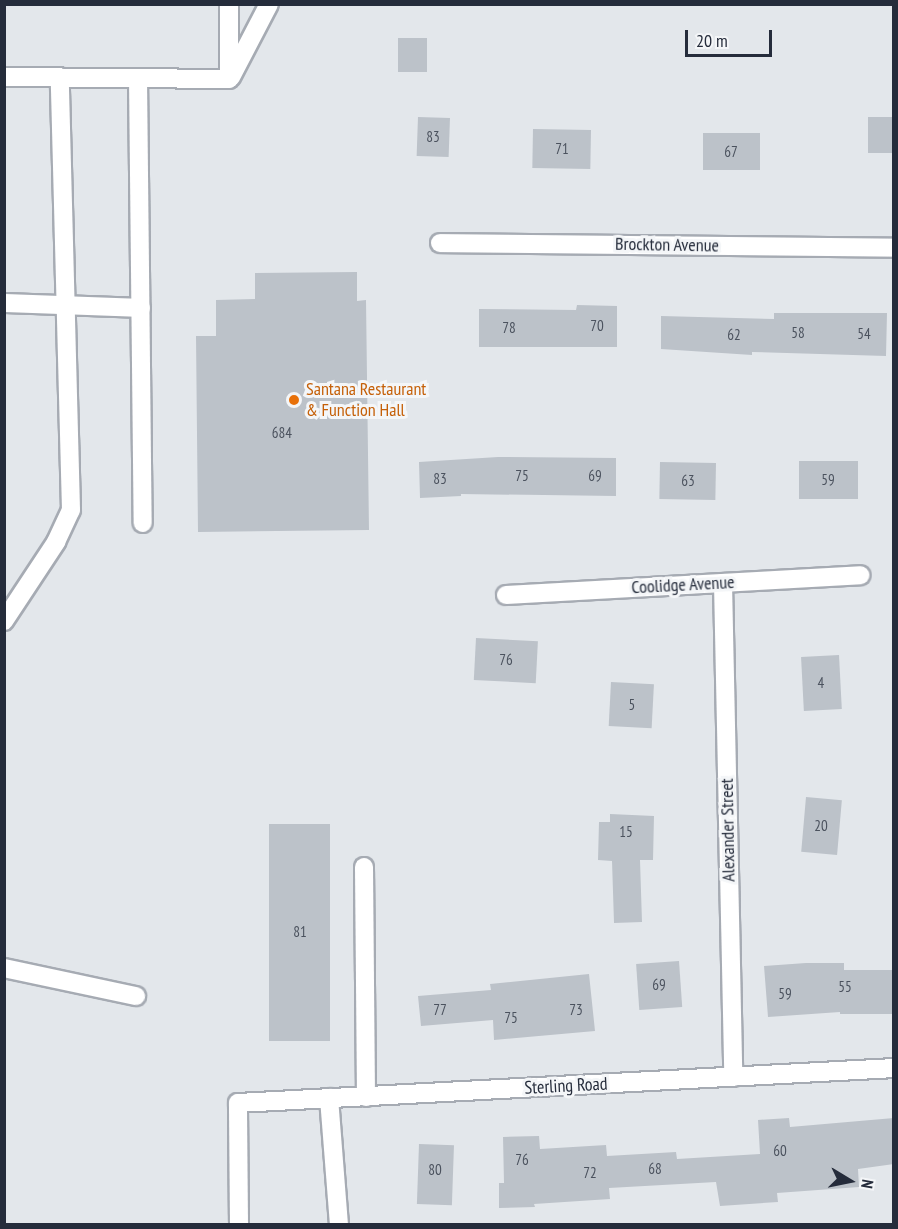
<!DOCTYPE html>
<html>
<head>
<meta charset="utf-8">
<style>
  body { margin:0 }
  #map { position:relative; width:898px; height:1229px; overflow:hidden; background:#e3e7eb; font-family:"PT Sans Narrow",sans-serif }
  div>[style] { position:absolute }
  .building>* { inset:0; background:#bcc2c9; transform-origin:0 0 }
  .roads { filter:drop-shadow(2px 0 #a6abb3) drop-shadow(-2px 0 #a6abb3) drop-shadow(0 2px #a6abb3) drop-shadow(0 -2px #a6abb3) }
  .minor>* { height:18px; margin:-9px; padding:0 9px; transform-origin:9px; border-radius:9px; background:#fff }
  .dots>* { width:16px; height:16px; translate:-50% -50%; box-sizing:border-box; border:3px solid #f4f6f8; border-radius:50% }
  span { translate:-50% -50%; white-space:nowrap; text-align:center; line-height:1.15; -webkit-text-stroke:6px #f4f6f8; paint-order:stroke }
  .number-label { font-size:15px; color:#4b525e }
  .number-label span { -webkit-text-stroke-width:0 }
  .street-label { font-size:18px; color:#252c3b }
  .food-label { font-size:18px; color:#c56008 }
  .left { translate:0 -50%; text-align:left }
  .frame { position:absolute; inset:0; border:6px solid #252c3b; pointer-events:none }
  .north { position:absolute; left:820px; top:1151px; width:60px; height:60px; -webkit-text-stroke:4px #f4f6f8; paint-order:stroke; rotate:100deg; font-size:16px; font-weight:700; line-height:24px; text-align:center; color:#252c3b }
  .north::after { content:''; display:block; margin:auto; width:21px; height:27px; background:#252c3b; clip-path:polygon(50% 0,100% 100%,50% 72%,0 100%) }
  .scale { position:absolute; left:685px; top:30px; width:87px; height:27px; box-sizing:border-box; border:3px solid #252c3b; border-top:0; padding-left:8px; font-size:18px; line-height:21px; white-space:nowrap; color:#252c3b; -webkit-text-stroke:4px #f4f6f8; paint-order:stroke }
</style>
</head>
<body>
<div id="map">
  <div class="building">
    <i style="left:398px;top:38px;width:29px;height:34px"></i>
    <i style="left:418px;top:117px;width:32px;height:39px;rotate:2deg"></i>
    <i style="left:868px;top:117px;width:26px;height:36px"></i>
    <i style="left:533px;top:129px;width:58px;height:39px;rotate:1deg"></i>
    <i style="left:703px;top:133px;width:57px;height:37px"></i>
    <i style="clip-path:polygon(357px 272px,357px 301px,366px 300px,369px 530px,198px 532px,196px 336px,216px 336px,216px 300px,255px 299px,255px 273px)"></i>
    <i style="clip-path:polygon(577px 305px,617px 306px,617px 347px,479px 347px,479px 309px,576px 310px)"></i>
    <i style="clip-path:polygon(774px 313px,887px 313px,886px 356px,752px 352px,752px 355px,661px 349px,661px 316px,774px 319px)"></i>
    <i style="clip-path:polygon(498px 457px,616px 458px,616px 496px,461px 494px,461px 496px,420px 498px,419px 462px)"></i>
    <i style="left:799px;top:461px;width:59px;height:38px"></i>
    <i style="left:660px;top:462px;width:56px;height:37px;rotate:1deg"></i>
    <i style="left:476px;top:638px;width:62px;height:42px;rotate:3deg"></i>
    <i style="left:839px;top:655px;width:54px;height:38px;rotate:87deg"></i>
    <i style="left:611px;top:682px;width:43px;height:44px;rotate:3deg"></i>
    <i style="left:806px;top:797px;width:36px;height:55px;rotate:5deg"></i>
    <i style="clip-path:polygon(610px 814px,654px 816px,653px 860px,640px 860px,642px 922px,614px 923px,612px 861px,598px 860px,599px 822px,610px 822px)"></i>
    <i style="left:269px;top:824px;width:61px;height:217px"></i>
    <i style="left:679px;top:961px;width:46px;height:43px;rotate:86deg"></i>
    <i style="clip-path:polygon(806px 963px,844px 963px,844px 970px,894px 970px,894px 1014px,840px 1014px,840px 1012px,768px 1017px,764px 966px)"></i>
    <i style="clip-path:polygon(589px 974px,595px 1031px,494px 1040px,493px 1020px,421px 1026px,418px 996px,491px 990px,490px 984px)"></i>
    <i style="clip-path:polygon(789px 1118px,790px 1127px,894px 1118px,894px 1164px,858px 1169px,859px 1187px,777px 1193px,778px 1202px,720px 1206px,716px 1182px,609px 1188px,610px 1199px,534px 1204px,535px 1207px,499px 1208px,499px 1183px,504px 1183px,503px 1137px,539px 1136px,540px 1149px,606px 1145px,607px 1156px,676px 1152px,677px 1159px,760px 1154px,758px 1120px)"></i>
    <i style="left:419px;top:1144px;width:35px;height:60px;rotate:2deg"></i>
  </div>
  <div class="roads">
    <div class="minor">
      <i style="left:4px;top:77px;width:225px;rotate:0.5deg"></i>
      <i style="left:229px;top:79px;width:75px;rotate:-90deg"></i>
      <i style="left:231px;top:77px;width:82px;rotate:-62.5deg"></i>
      <i style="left:138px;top:78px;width:445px;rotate:89.4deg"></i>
      <i style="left:440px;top:243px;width:454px;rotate:0.6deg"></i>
      <i style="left:4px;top:303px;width:137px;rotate:2.1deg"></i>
      <i style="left:723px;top:583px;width:494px;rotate:88.8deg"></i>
      <i style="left:506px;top:595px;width:355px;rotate:-3.2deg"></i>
      <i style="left:4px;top:621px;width:95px;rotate:-56.6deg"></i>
      <i style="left:56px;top:542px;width:35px;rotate:-65deg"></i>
      <i style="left:71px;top:510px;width:433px;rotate:-91.5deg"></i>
      <i style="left:364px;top:867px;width:230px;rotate:89.5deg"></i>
      <i style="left:4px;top:968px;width:135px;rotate:12deg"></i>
      <i style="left:329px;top:1098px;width:126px;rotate:85.5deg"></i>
      <i style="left:239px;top:1224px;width:121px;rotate:-90.5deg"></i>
      <i style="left:238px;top:1103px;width:657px;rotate:-3.05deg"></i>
    </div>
  </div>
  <div class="dots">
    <i style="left:294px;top:400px;background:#e8710a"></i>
  </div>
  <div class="number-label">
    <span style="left:433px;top:137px">83</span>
    <span style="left:562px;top:149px">71</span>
    <span style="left:731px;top:152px">67</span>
    <span style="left:597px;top:326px">70</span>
    <span style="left:509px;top:328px">78</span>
    <span style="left:798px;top:333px">58</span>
    <span style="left:864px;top:334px">54</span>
    <span style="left:734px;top:335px">62</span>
    <span style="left:282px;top:433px">684</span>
    <span style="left:522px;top:476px">75</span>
    <span style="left:595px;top:476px">69</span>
    <span style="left:440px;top:479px">83</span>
    <span style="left:828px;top:480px">59</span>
    <span style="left:688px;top:481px">63</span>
    <span style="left:506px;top:660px">76</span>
    <span style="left:821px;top:683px">4</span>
    <span style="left:632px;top:705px">5</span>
    <span style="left:821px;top:826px">20</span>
    <span style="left:626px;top:832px">15</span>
    <span style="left:300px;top:932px">81</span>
    <span style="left:659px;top:985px">69</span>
    <span style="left:845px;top:987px">55</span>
    <span style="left:785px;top:994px">59</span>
    <span style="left:440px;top:1010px">77</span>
    <span style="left:576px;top:1010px">73</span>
    <span style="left:511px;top:1018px">75</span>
    <span style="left:780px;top:1151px">60</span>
    <span style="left:522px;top:1160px">76</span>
    <span style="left:655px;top:1169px">68</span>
    <span style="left:435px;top:1170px">80</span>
    <span style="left:590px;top:1173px">72</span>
  </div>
  <div class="street-label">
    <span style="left:667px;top:245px;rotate:1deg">Brockton Avenue</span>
    <span style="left:683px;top:585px;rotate:-3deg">Coolidge Avenue</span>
    <span style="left:728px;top:830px;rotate:-91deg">Alexander Street</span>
    <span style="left:566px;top:1086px;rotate:-3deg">Sterling Road</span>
  </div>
  <div class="food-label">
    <span class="left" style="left:306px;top:400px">Santana Restaurant<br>&amp; Function Hall</span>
  </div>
  <div class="frame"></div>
  <div class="north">N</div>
  <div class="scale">20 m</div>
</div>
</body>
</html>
